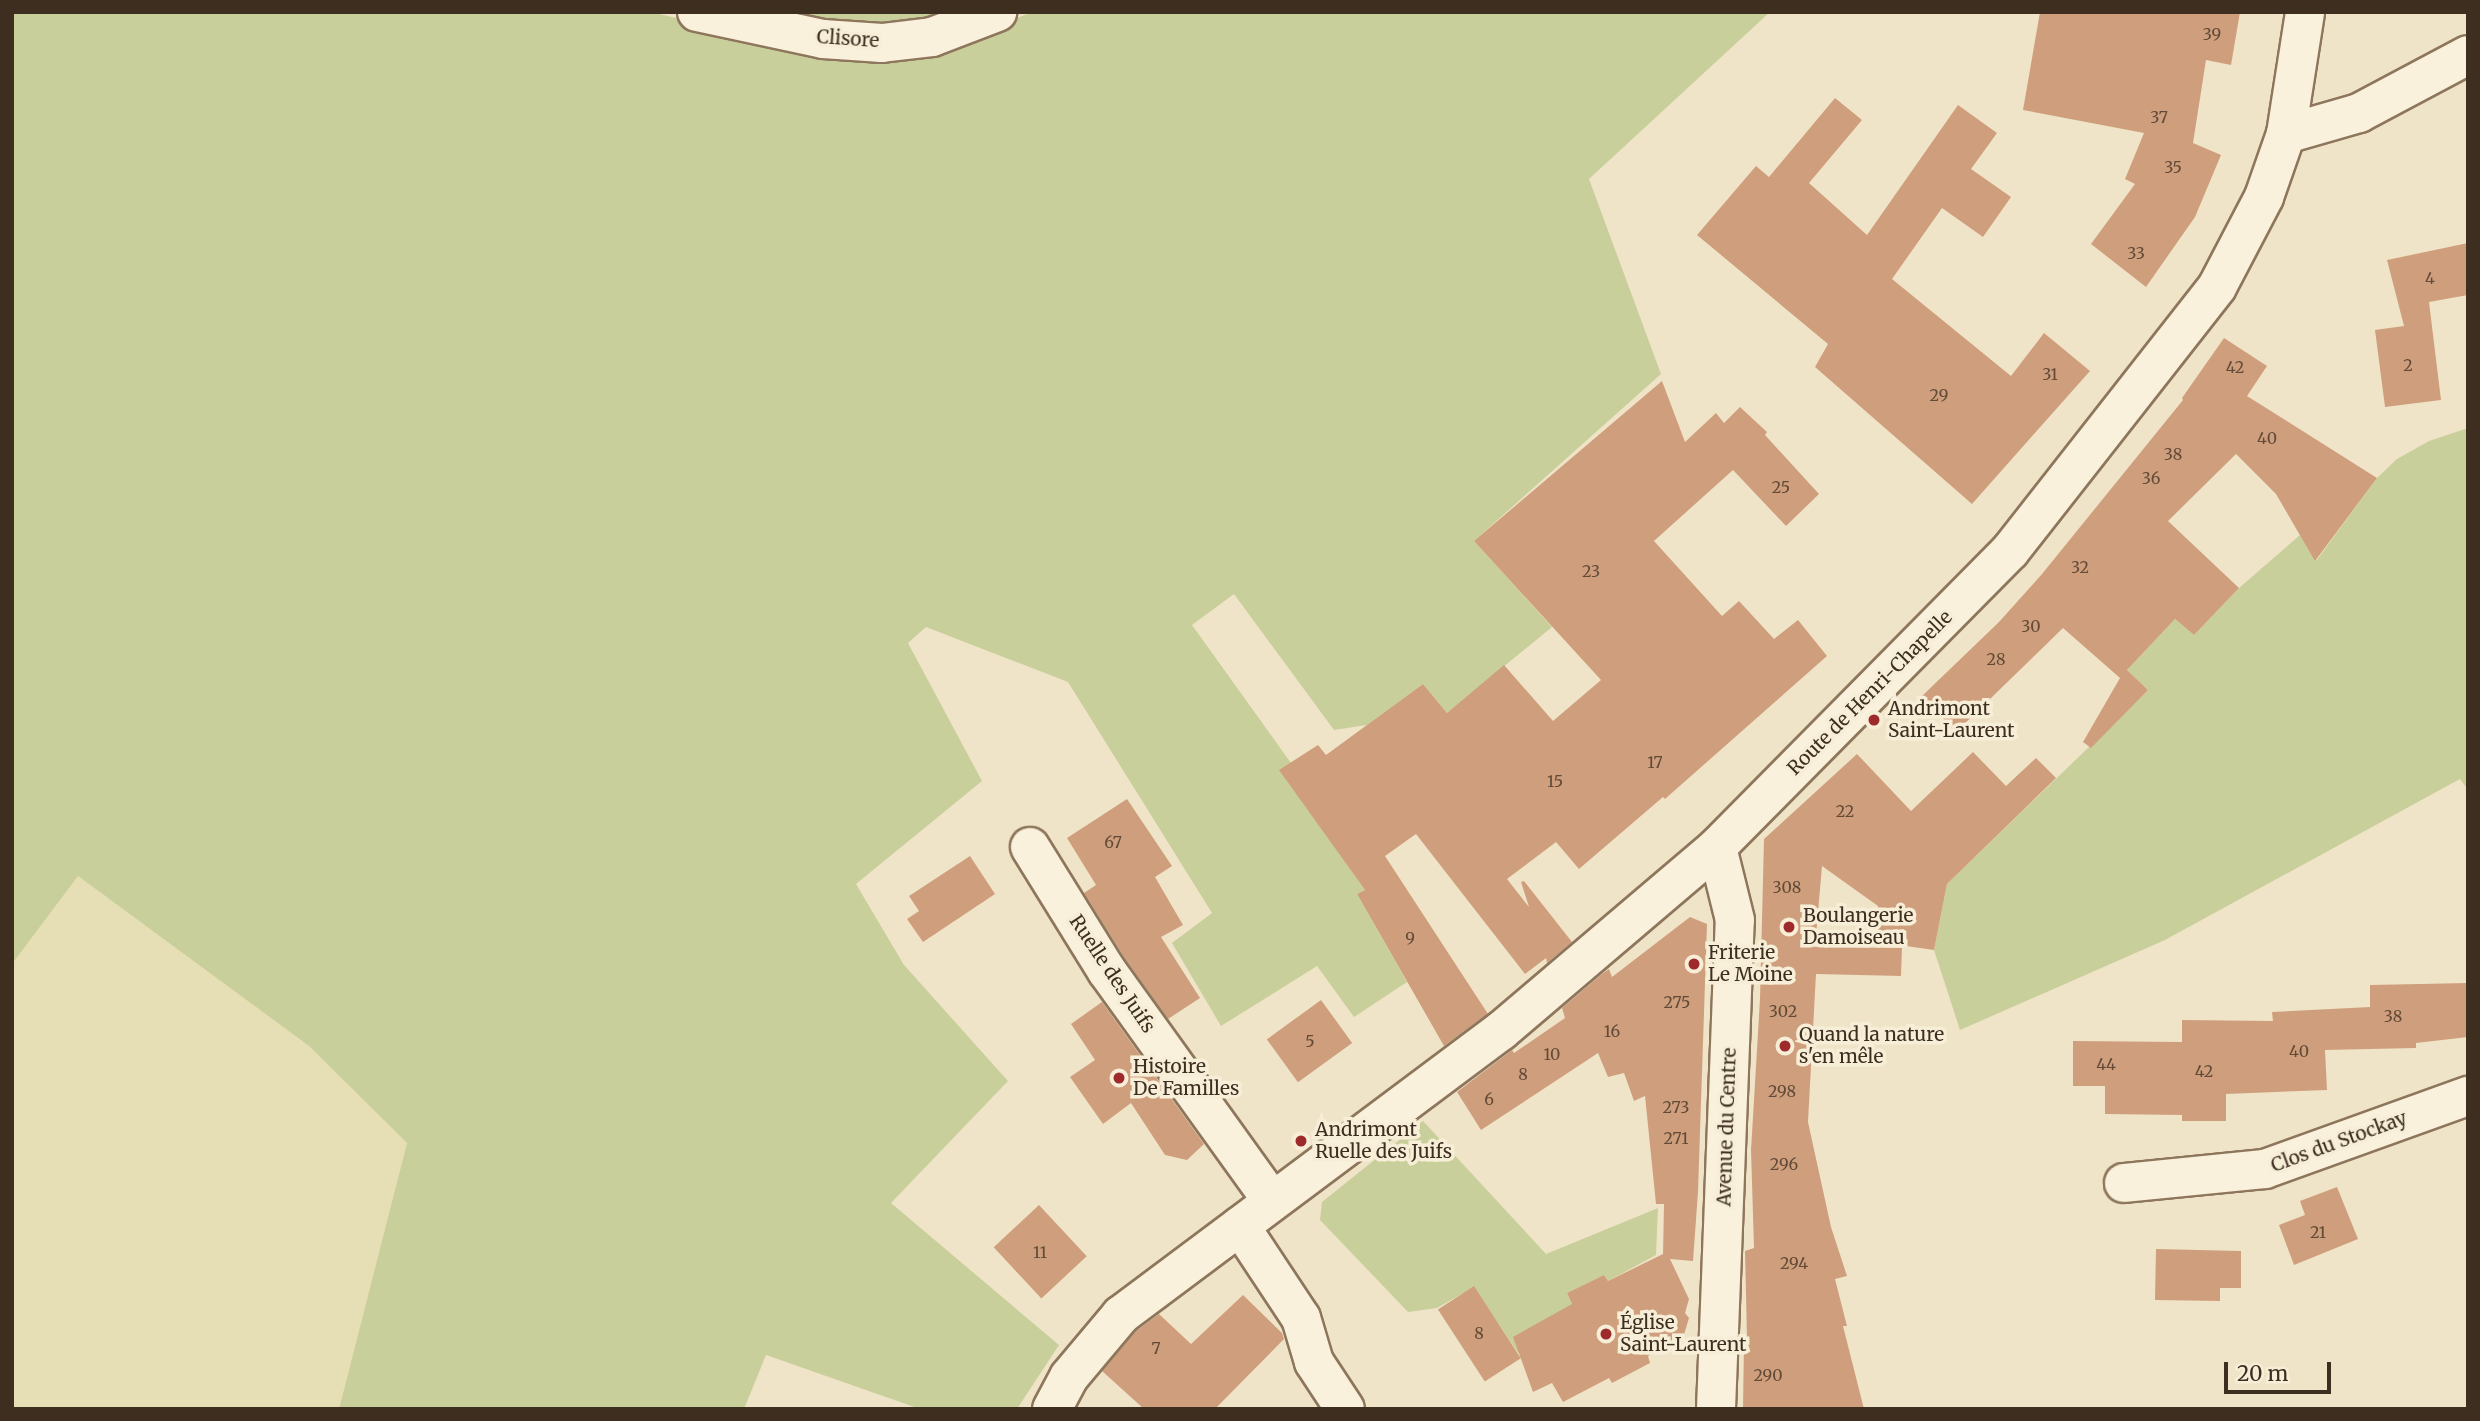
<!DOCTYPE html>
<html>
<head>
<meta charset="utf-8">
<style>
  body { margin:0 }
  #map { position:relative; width:2480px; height:1421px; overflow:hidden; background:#f0e4c8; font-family:Merriweather,serif }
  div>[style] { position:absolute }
  .farmland>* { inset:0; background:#e6deb5 }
  .green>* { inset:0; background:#c9cf9b }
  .building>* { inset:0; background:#cf9f7d; transform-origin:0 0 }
  .roads { filter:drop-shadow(2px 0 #8d765c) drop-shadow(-2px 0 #8d765c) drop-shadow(0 2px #8d765c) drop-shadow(0 -2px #8d765c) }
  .minor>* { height:38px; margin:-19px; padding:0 19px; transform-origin:19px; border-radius:19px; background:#faf1dc }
  .tertiary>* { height:38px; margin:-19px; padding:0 19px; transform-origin:19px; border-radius:19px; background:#faf1dc }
  .dots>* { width:19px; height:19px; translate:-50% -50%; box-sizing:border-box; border:4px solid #f7eed8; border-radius:50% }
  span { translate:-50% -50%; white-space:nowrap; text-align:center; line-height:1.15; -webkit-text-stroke:7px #f7eed8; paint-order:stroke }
  .number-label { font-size:16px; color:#624a37 }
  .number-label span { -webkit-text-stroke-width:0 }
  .street-label { font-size:19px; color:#3d2e20 }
  .poi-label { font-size:19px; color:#3d2e20 }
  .left { translate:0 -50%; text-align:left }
  .frame { position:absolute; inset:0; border:14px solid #3d2e20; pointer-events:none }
  .scale { position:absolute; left:2224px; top:1362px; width:107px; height:32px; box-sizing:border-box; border:4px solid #3d2e20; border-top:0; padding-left:9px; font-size:21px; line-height:24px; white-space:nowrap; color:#3d2e20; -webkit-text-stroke:5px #f7eed8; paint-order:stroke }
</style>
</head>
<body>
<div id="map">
  <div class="farmland">
    <i style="clip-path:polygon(78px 876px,309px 1046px,407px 1143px,339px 1409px,12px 1409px,12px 964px)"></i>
  </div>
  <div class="green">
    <i style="clip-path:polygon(12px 12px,651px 12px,801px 48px,916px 59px,1032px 12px,1770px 12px,1589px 179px,1661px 374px,1474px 541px,1552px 627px,1447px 713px,1423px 684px,1367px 725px,1334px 730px,1234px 594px,1192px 625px,1291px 763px,1280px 770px,1365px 890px,1357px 894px,1407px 982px,1354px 1017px,1317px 966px,1221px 1026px,1172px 943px,1212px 913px,1068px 682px,926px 627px,908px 643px,982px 781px,856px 884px,904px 965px,1008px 1081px,891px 1203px,1059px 1345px,1017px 1409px,920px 1409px,766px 1355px,744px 1409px,339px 1409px,407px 1143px,309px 1046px,78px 876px,12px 964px)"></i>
    <i style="clip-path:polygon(751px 12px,948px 12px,878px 34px)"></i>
    <i style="clip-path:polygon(2468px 428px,2468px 790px,2460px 779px,2165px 940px,1960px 1030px,1934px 950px,1947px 884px,2148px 690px,2127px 670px,2175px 619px,2194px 635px,2239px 588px,2300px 535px,2316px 561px,2377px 478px,2397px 459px,2429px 441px)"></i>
    <i style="clip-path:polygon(1423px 1121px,1546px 1254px,1658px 1208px,1656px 1255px,1608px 1281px,1604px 1275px,1567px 1293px,1572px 1304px,1535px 1345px,1518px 1353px,1474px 1287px,1437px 1308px,1408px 1312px,1320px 1220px,1322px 1202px)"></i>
  </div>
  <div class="building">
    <i style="clip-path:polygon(2040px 12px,2240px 12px,2231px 65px,2206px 60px,2193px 143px,2221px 155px,2195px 217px,2146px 287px,2091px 244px,2135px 184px,2125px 179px,2144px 133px,2023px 110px)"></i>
    <i style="clip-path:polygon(1835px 98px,1862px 120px,1809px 183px,1867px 235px,1958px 105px,1997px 133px,1971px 169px,2011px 197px,1983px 237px,1942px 208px,1892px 279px,2011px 376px,2044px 333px,2090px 371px,1972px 504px,1815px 367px,1828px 344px,1697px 235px,1756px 166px,1769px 177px)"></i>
    <i style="clip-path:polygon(2468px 243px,2468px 295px,2429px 302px,2441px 400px,2385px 407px,2375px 330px,2404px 326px,2387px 260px)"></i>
    <i style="clip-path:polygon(2224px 338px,2267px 366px,2247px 396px,2377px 478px,2315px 561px,2276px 494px,2236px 454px,2168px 521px,2239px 588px,2194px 635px,2175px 619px,2127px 670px,2148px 690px,2091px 748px,2083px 742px,2120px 678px,2063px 628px,1956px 732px,1922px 696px,1999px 622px,2042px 574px,2183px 400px,2182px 398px)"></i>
    <i style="clip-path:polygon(1662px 381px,1685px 442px,1716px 413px,1724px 423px,1740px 407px,1767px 432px,1765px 435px,1819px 494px,1786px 526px,1733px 470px,1654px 541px,1722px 616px,1739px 601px,1774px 639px,1798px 620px,1827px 656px,1665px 799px,1663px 797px,1579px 869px,1556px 842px,1507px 879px,1529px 907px,1521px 882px,1524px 881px,1572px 942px,1547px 963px,1546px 958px,1525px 974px,1416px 834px,1385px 856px,1488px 1014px,1444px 1046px,1357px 894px,1365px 890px,1279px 770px,1318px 745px,1326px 755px,1423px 684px,1447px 713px,1504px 665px,1553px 721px,1601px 680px,1474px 541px)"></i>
    <i style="clip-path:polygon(1973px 752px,2006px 786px,2036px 758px,2056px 778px,1947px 884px,1934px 950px,1878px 942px,1878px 906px,1822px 866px,1815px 947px,1902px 948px,1901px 976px,1816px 974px,1808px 1122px,1831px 1227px,1847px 1276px,1835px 1279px,1847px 1326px,1843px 1326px,1864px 1409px,1743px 1409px,1744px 1340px,1747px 1340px,1745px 1251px,1754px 1248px,1751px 1150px,1760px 999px,1764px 839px,1857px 754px,1911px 811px)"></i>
    <i style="clip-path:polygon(1127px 799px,1172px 866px,1155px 877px,1183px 925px,1161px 937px,1200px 998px,1168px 1019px,1125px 959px,1084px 893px,1096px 885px,1067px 838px)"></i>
    <i style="clip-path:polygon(970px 856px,995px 894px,923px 942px,907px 919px,919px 911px,909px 896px)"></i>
    <i style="clip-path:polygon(1690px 917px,1707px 924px,1698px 1192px,1693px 1261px,1670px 1259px,1689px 1299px,1685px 1313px,1689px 1318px,1683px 1338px,1648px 1356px,1650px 1363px,1612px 1383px,1609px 1378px,1563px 1402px,1552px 1383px,1533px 1392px,1513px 1337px,1572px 1304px,1567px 1293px,1604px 1275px,1608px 1281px,1663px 1254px,1664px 1204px,1656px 1204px,1645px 1096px,1634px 1101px,1624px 1073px,1608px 1077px,1598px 1053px,1481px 1130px,1457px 1092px,1512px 1050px,1514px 1053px,1565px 1018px,1562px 1008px,1602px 974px,1609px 969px,1612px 977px)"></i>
    <i style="clip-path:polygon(2468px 983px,2468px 1037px,2416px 1043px,2416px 1048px,2325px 1050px,2327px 1090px,2226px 1094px,2226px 1121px,2182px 1121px,2182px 1115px,2105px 1114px,2105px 1086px,2073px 1086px,2073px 1041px,2182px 1042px,2182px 1020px,2273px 1021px,2272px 1012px,2370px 1007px,2370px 985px)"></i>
    <i style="left:1321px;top:1000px;width:53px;height:67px;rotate:54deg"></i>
    <i style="clip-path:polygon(1102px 1002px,1204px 1144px,1187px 1160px,1165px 1155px,1131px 1103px,1103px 1124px,1070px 1077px,1095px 1060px,1071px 1024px)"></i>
    <i style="clip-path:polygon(2337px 1187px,2358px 1239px,2294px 1265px,2279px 1225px,2305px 1215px,2300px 1201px)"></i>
    <i style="left:1039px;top:1205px;width:70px;height:62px;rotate:47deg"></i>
    <i style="clip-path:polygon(2156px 1249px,2241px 1251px,2241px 1288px,2220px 1288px,2220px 1301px,2155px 1300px)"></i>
    <i style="left:1474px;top:1286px;width:86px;height:43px;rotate:57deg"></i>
    <i style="clip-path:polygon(1243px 1295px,1282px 1333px,1284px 1339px,1215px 1409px,1144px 1409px,1102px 1371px,1136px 1331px,1159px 1314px,1191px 1344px)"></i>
  </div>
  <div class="roads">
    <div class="minor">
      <i style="left:697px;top:12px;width:129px;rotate:12.1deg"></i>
      <i style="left:823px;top:39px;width:59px;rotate:3.9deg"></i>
      <i style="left:882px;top:43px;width:50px;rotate:-6.8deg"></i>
      <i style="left:932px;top:37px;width:70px;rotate:-21deg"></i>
      <i style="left:2286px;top:134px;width:76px;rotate:-16deg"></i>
      <i style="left:2359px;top:113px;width:123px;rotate:-28deg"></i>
      <i style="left:1030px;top:847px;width:146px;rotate:58.2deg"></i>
      <i style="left:1107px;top:971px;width:283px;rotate:54.3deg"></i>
      <i style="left:2124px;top:1183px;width:142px;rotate:-5.7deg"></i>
      <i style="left:2265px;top:1169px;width:216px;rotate:-19.8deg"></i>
      <i style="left:1240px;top:1226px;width:110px;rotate:56.5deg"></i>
      <i style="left:1301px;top:1318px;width:46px;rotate:73.5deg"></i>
      <i style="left:1314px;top:1362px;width:56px;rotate:56.6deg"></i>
    </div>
    <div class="tertiary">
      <i style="left:1052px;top:1409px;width:36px;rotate:-62deg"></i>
      <i style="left:1069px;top:1377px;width:81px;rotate:-50deg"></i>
      <i style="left:1121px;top:1315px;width:474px;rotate:-36.8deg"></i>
      <i style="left:1501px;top:1031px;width:284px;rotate:-40.4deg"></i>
      <i style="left:1717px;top:847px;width:416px;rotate:-45.3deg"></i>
      <i style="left:2010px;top:551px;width:335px;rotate:-51.9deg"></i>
      <i style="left:2217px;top:287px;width:102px;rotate:-62.4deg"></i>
      <i style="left:2264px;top:197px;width:67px;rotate:-70.8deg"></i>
      <i style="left:2286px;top:134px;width:123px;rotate:-81.1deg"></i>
      <i style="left:1716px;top:1409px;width:489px;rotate:-87.8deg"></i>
      <i style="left:1735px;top:920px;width:75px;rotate:-103.9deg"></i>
    </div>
  </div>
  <div class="dots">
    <i style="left:1874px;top:720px;background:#9e2a2b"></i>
    <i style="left:1789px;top:927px;background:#9e2a2b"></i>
    <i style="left:1694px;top:964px;background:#9e2a2b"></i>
    <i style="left:1785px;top:1046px;background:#9e2a2b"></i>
    <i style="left:1119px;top:1078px;background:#9e2a2b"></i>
    <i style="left:1301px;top:1141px;background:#9e2a2b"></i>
    <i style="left:1606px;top:1334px;background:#9e2a2b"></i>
  </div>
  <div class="number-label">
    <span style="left:2212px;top:34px">39</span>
    <span style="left:2159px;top:117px">37</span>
    <span style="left:2173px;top:167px">35</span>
    <span style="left:2136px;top:253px">33</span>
    <span style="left:2430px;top:278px">4</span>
    <span style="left:2408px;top:365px">2</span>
    <span style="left:2235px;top:367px">42</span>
    <span style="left:2050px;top:374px">31</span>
    <span style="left:1939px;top:395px">29</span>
    <span style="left:2267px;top:438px">40</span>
    <span style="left:2173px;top:454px">38</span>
    <span style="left:2151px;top:478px">36</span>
    <span style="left:1781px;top:487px">25</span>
    <span style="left:2080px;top:567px">32</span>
    <span style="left:1591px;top:571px">23</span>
    <span style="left:2031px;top:626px">30</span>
    <span style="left:1996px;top:659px">28</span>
    <span style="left:1655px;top:762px">17</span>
    <span style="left:1555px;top:781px">15</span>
    <span style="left:1845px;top:811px">22</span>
    <span style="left:1113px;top:842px">67</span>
    <span style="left:1787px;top:887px">308</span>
    <span style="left:1410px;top:938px">9</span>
    <span style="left:1677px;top:1002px">275</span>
    <span style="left:1783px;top:1011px">302</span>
    <span style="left:2393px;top:1016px">38</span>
    <span style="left:1612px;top:1031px">16</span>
    <span style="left:1310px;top:1041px">5</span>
    <span style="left:2299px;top:1051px">40</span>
    <span style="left:1552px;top:1054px">10</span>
    <span style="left:2106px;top:1064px">44</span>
    <span style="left:2204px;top:1071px">42</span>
    <span style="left:1523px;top:1074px">8</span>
    <span style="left:1782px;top:1091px">298</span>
    <span style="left:1489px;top:1099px">6</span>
    <span style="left:1676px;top:1107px">273</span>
    <span style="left:1676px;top:1138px">271</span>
    <span style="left:1784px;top:1164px">296</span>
    <span style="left:2318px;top:1232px">21</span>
    <span style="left:1040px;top:1252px">11</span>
    <span style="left:1794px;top:1263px">294</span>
    <span style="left:1479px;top:1333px">8</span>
    <span style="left:1156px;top:1348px">7</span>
    <span style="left:1768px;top:1375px">290</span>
  </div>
  <div class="street-label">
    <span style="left:848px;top:39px;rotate:4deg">Clisore</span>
    <span style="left:1870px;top:693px;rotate:-45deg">Route de Henri-Chapelle</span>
    <span style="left:1112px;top:974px;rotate:56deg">Ruelle des Juifs</span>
    <span style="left:1727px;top:1127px;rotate:-88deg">Avenue du Centre</span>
    <span style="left:2339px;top:1142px;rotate:-20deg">Clos du Stockay</span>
  </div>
  <div class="poi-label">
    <span class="left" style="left:1888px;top:720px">Andrimont<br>Saint-Laurent</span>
    <span class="left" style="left:1803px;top:927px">Boulangerie<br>Damoiseau</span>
    <span class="left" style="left:1708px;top:964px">Friterie<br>Le Moine</span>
    <span class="left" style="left:1799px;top:1046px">Quand la nature<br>s'en mêle</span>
    <span class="left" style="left:1133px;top:1078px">Histoire<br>De Familles</span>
    <span class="left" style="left:1315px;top:1141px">Andrimont<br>Ruelle des Juifs</span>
    <span class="left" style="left:1620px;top:1334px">Église<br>Saint-Laurent</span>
  </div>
  <div class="frame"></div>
  <div class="scale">20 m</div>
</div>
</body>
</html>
